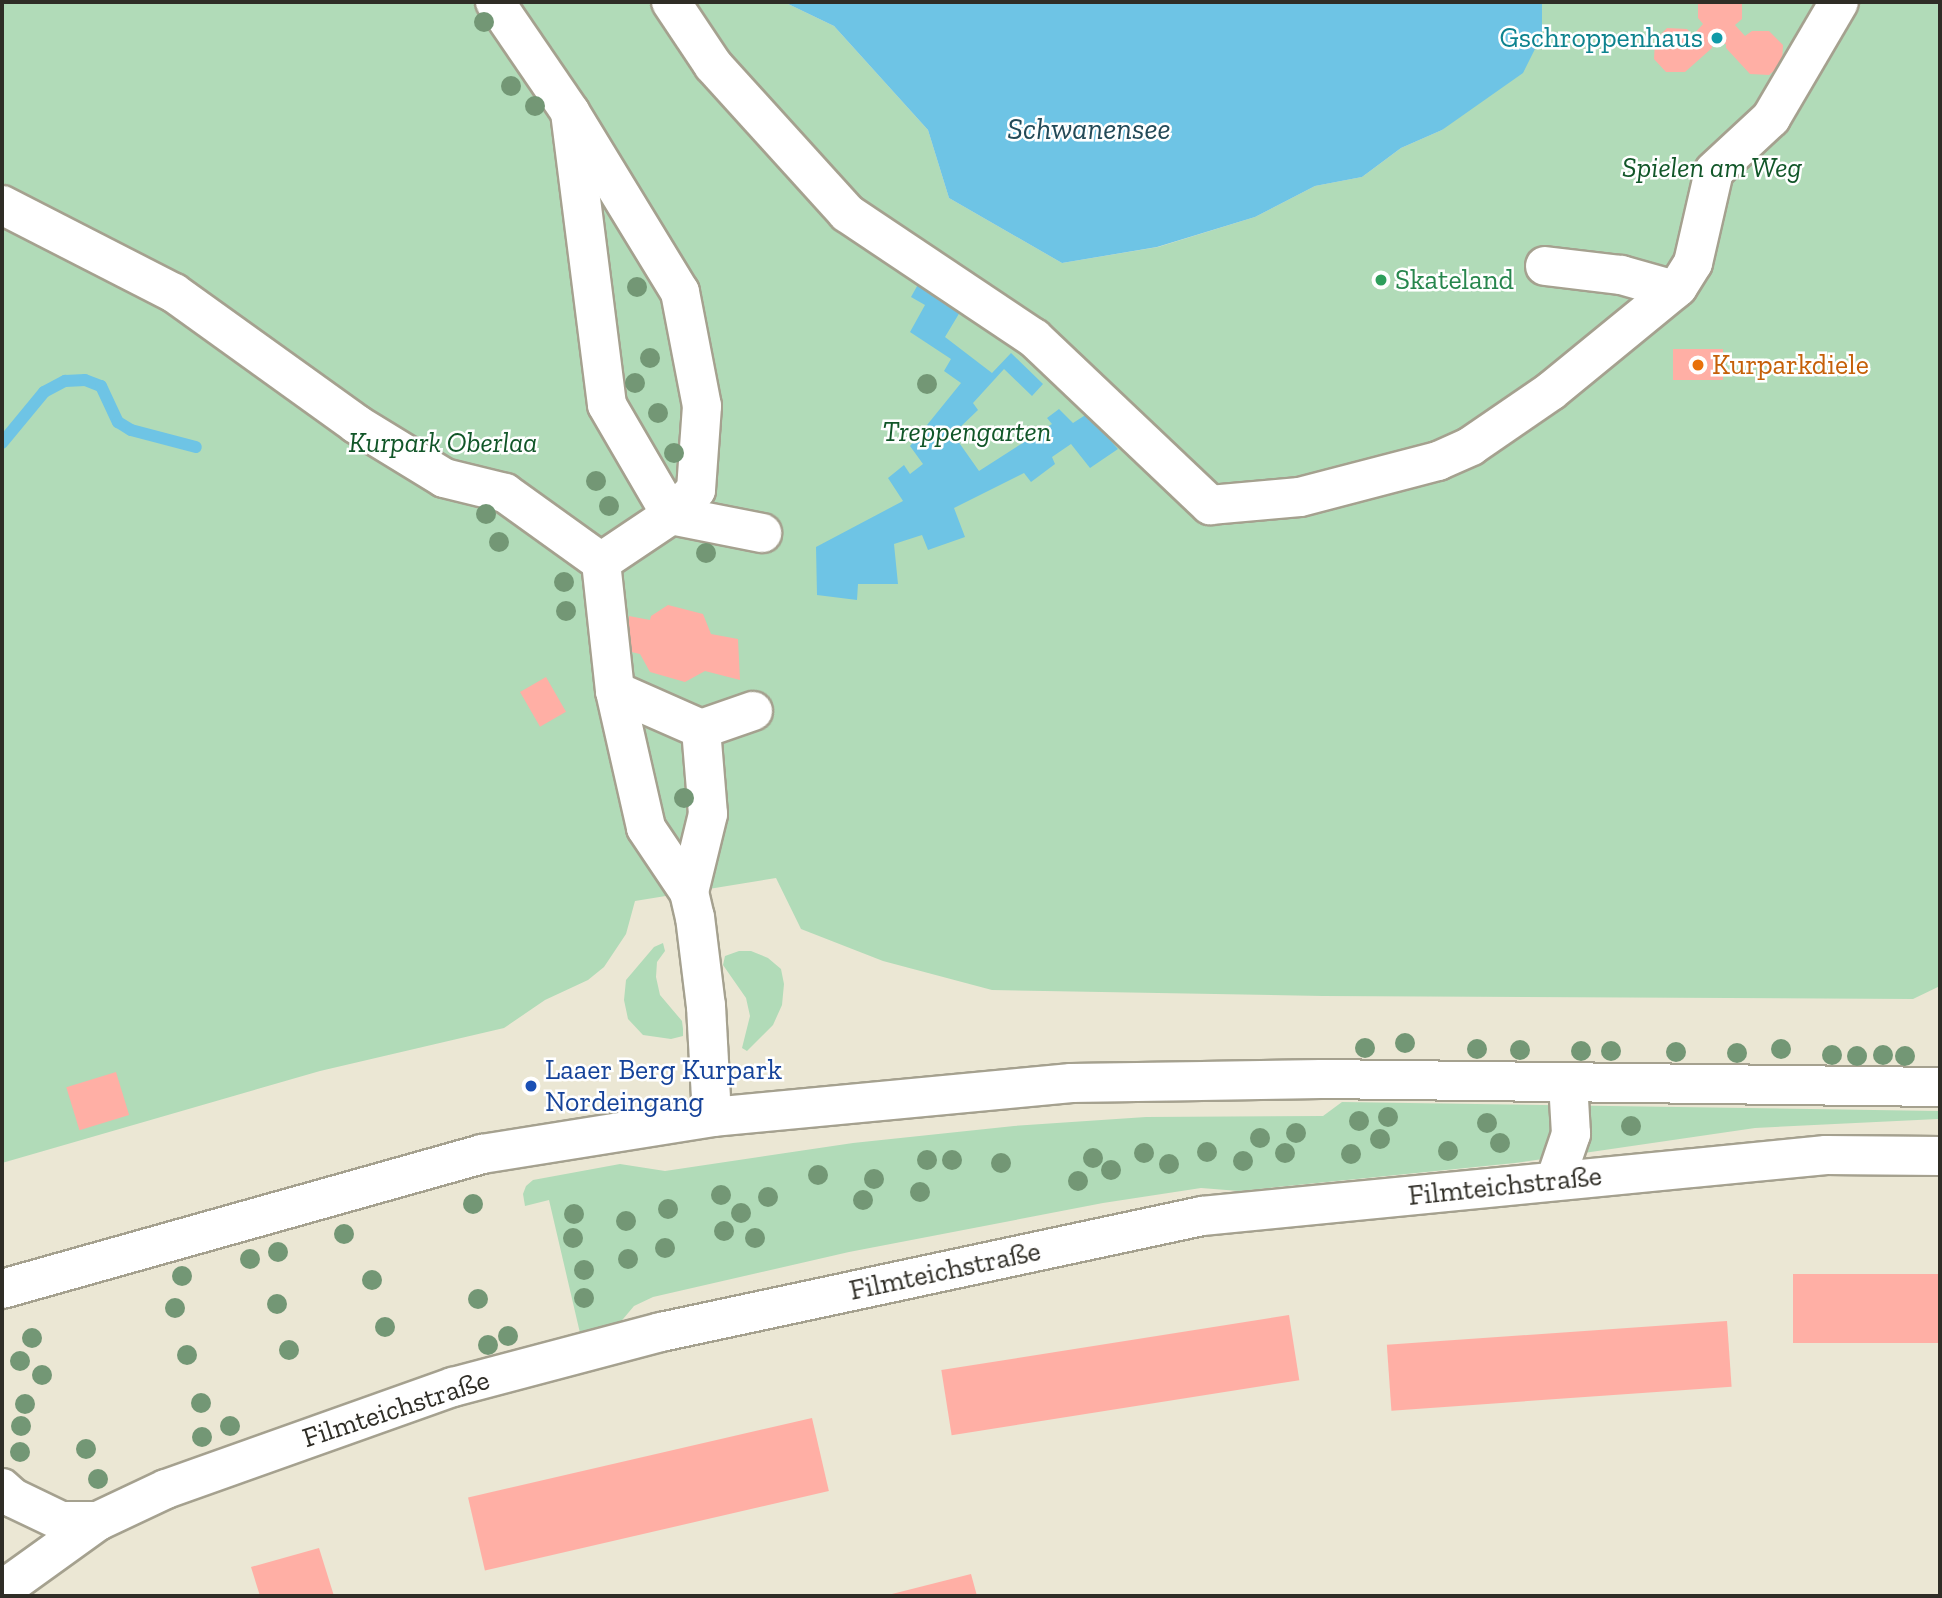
<!DOCTYPE html>
<html>
<head>
<meta charset="utf-8">
<style>
  body { margin:0 }
  #map { position:relative; width:1942px; height:1598px; overflow:hidden; background:#ebe7d4; font-family:"Zilla Slab",serif }
  div>[style] { position:absolute }
  .green>* { inset:0; background:#b1dbb8 }
  .water>* { inset:0; background:#6ec4e5 }
  .stream>* { height:12px; margin:-6px; padding:0 6px; transform-origin:6px; border-radius:6px; background:#6ec4e5 }
  .building>* { inset:0; background:#ffafa5; transform-origin:0 0 }
  .roads { filter:drop-shadow(2px 0 #a5a18f) drop-shadow(-2px 0 #a5a18f) drop-shadow(0 2px #a5a18f) drop-shadow(0 -2px #a5a18f) }
  .minor>* { height:38px; margin:-19px; padding:0 19px; transform-origin:19px; border-radius:19px; background:#fff }
  .trees>* { width:20px; height:20px; margin:-10px; border-radius:50%; background:#739775 }
  .dots>* { width:19px; height:19px; translate:-50% -50%; box-sizing:border-box; border:4px solid #fff; border-radius:50% }
  span { translate:-50% -50%; white-space:nowrap; text-align:center; line-height:1.15; -webkit-text-stroke:5px #fff; paint-order:stroke }
  .culture-label { font-size:28px; color:#0d838f }
  .right { translate:-100% -50%; text-align:right }
  .park-label { font-size:28px; color:#115628; font-style:italic }
  .leisure-label { font-size:28px; color:#27864d }
  .left { translate:0 -50%; text-align:left }
  .food-label { font-size:28px; color:#c56008 }
  .transit-label { font-size:28px; color:#164399 }
  .street-label { font-size:28px; color:#2f2d26 }
  .water-label { font-size:30px; color:#234a58; font-style:italic }
  .frame { position:absolute; inset:0; border:4px solid #2f2d26; pointer-events:none }
</style>
</head>
<body>
<div id="map">
  <div class="green">
    <i style="clip-path:polygon(2px 2px,784px 2px,834px 26px,928px 130px,949px 198px,1062px 263px,1158px 247px,1255px 217px,1315px 186px,1362px 177px,1401px 148px,1442px 130px,1542px 35px,1542px 2px,1940px 2px,1940px 986px,1913px 999px,1323px 996px,992px 990px,883px 961px,801px 929px,776px 878px,635px 901px,626px 934px,604px 967px,588px 980px,545px 1000px,504px 1028px,320px 1071px,2px 1163px)"></i>
    <i style="clip-path:polygon(663px 943px,665px 951px,657px 962px,656px 977px,660px 995px,682px 1021px,683px 1029px,683px 1036px,671px 1039px,643px 1035px,628px 1019px,624px 1000px,626px 980px,654px 947px)"></i>
    <i style="clip-path:polygon(739px 951px,751px 951px,768px 958px,781px 969px,784px 984px,782px 1005px,773px 1025px,747px 1051px,742px 1048px,750px 1016px,746px 998px,723px 965px,725px 956px)"></i>
    <i style="clip-path:polygon(1342px 1102px,1938px 1111px,1938px 1119px,1755px 1128px,1515px 1163px,1239px 1191px,1201px 1188px,1103px 1203px,849px 1252px,653px 1297px,634px 1306px,618px 1325px,580px 1333px,549px 1200px,525px 1206px,523px 1194px,526px 1186px,533px 1180px,620px 1164px,665px 1171px,853px 1143px,1014px 1126px,1146px 1117px,1323px 1116px)"></i>
  </div>
  <div class="water">
    <i style="clip-path:polygon(784px 2px,1542px 2px,1542px 35px,1523px 73px,1442px 130px,1401px 148px,1362px 177px,1315px 186px,1255px 217px,1157px 247px,1062px 263px,949px 198px,928px 130px,834px 26px)"></i>
    <i style="clip-path:polygon(921px 279px,963px 307px,945px 337px,992px 373px,1011px 353px,1043px 384px,1032px 396px,1004px 369px,973px 403px,978px 410px,953px 434px,979px 471px,1052px 424px,1047px 418px,1059px 409px,1073px 423px,1087px 414px,1118px 449px,1090px 468px,1071px 444px,1052px 457px,1055px 464px,1031px 482px,1024px 473px,954px 508px,965px 537px,928px 550px,922px 535px,894px 544px,898px 584px,858px 584px,857px 600px,817px 595px,816px 547px,903px 501px,888px 478px,904px 465px,910px 474px,923px 464px,910px 446px,961px 383px,944px 371px,951px 359px,910px 332px,925px 305px,911px 297px)"></i>
  </div>
  <div class="stream">
    <i style="left:2px;top:443px;width:66px;rotate:-50.5deg"></i>
    <i style="left:44px;top:392px;width:24px;rotate:-28deg"></i>
    <i style="left:65px;top:381px;width:20px;rotate:-3deg"></i>
    <i style="left:85px;top:380px;width:17px;rotate:21deg"></i>
    <i style="left:101px;top:386px;width:40px;rotate:65deg"></i>
    <i style="left:118px;top:422px;width:15px;rotate:32deg"></i>
    <i style="left:131px;top:430px;width:67px;rotate:14.7deg"></i>
  </div>
  <div class="building">
    <i style="clip-path:polygon(1698px 2px,1742px 2px,1742px 19px,1735px 25px,1745px 36px,1752px 31px,1769px 31px,1783px 45px,1782px 64px,1769px 75px,1750px 74px,1726px 48px,1726px 44px,1712px 44px,1712px 48px,1685px 72px,1666px 72px,1654px 59px,1655px 40px,1667px 28px,1687px 29px,1693px 35px,1703px 24px,1698px 18px)"></i>
    <i style="left:1723px;top:349px;width:31px;height:50px;rotate:90deg"></i>
    <i style="clip-path:polygon(668px 605px,703px 614px,711px 634px,738px 639px,740px 680px,705px 671px,685px 682px,650px 672px,640px 654px,627px 651px,629px 616px,650px 620px,651px 616px)"></i>
    <i style="left:546px;top:677px;width:40px;height:30px;rotate:60deg"></i>
    <i style="left:116px;top:1072px;width:45px;height:52px;rotate:73deg"></i>
    <i style="left:1793px;top:1274px;width:147px;height:69px"></i>
    <i style="left:1289px;top:1315px;width:66px;height:352px;rotate:81deg"></i>
    <i style="left:1727px;top:1321px;width:66px;height:341px;rotate:86deg"></i>
    <i style="left:812px;top:1418px;width:75px;height:353px;rotate:77deg"></i>
    <i style="clip-path:polygon(319px 1548px,334px 1596px,260px 1596px,251px 1567px)"></i>
    <i style="clip-path:polygon(971px 1574px,977px 1596px,888px 1596px,888px 1595px)"></i>
  </div>
  <div class="roads">
    <div class="minor">
      <i style="left:495px;top:2px;width:133px;rotate:55.7deg"></i>
      <i style="left:570px;top:112px;width:211px;rotate:58.6deg"></i>
      <i style="left:680px;top:292px;width:116px;rotate:79.1deg"></i>
      <i style="left:702px;top:406px;width:84px;rotate:94.1deg"></i>
      <i style="left:696px;top:490px;width:35px;rotate:135deg"></i>
      <i style="left:671px;top:2px;width:76px;rotate:56.3deg"></i>
      <i style="left:713px;top:65px;width:200px;rotate:47.8deg"></i>
      <i style="left:847px;top:213px;width:225px;rotate:33.8deg"></i>
      <i style="left:1034px;top:338px;width:243px;rotate:43.5deg"></i>
      <i style="left:1210px;top:505px;width:90px;rotate:-5.1deg"></i>
      <i style="left:1300px;top:497px;width:143px;rotate:-14.6deg"></i>
      <i style="left:1438px;top:461px;width:36px;rotate:-24deg"></i>
      <i style="left:1471px;top:446px;width:97px;rotate:-34.5deg"></i>
      <i style="left:1551px;top:391px;width:164px;rotate:-39.3deg"></i>
      <i style="left:1678px;top:287px;width:28px;rotate:-58deg"></i>
      <i style="left:1693px;top:263px;width:94px;rotate:-77.1deg"></i>
      <i style="left:1714px;top:171px;width:78px;rotate:-42.9deg"></i>
      <i style="left:1771px;top:118px;width:134px;rotate:-59.6deg"></i>
      <i style="left:570px;top:112px;width:295px;rotate:82.8deg"></i>
      <i style="left:607px;top:405px;width:127px;rotate:59.8deg"></i>
      <i style="left:671px;top:515px;width:84px;rotate:146.1deg"></i>
      <i style="left:601px;top:562px;width:130px;rotate:83.8deg"></i>
      <i style="left:615px;top:691px;width:94px;rotate:23.8deg"></i>
      <i style="left:701px;top:729px;width:85px;rotate:85.3deg"></i>
      <i style="left:708px;top:814px;width:80px;rotate:103.7deg"></i>
      <i style="left:2px;top:205px;width:193px;rotate:27.1deg"></i>
      <i style="left:174px;top:293px;width:224px;rotate:35.7deg"></i>
      <i style="left:356px;top:424px;width:103px;rotate:31.5deg"></i>
      <i style="left:444px;top:478px;width:63px;rotate:13.8deg"></i>
      <i style="left:505px;top:493px;width:118px;rotate:35.7deg"></i>
      <i style="left:1545px;top:266px;width:77px;rotate:6.8deg"></i>
      <i style="left:1621px;top:275px;width:55px;rotate:15.8deg"></i>
      <i style="left:671px;top:515px;width:93px;rotate:11.2deg"></i>
      <i style="left:615px;top:691px;width:140px;rotate:77.2deg"></i>
      <i style="left:646px;top:828px;width:77px;rotate:56.1deg"></i>
      <i style="left:689px;top:892px;width:26px;rotate:77deg"></i>
      <i style="left:695px;top:917px;width:90px;rotate:83deg"></i>
      <i style="left:706px;top:1006px;width:111px;rotate:86.9deg"></i>
      <i style="left:701px;top:729px;width:55px;rotate:-19.1deg"></i>
      <i style="left:1555px;top:1181px;width:50px;rotate:-71.2deg"></i>
      <i style="left:1571px;top:1134px;width:52px;rotate:-93.3deg"></i>
      <i style="left:2px;top:1289px;width:499px;rotate:-15.7deg"></i>
      <i style="left:482px;top:1154px;width:233px;rotate:-9.1deg"></i>
      <i style="left:712px;top:1117px;width:361px;rotate:-5.4deg"></i>
      <i style="left:1071px;top:1083px;width:250px;rotate:-0.9deg"></i>
      <i style="left:1321px;top:1079px;width:619px;rotate:0.74deg"></i>
      <i style="left:2px;top:1488px;width:15px;rotate:42deg"></i>
      <i style="left:13px;top:1498px;width:53px;rotate:25.6deg"></i>
      <i style="left:61px;top:1521px;width:37px"></i>
      <i style="left:2px;top:1590px;width:118px;rotate:-35.7deg"></i>
      <i style="left:98px;top:1521px;width:75px;rotate:-25.2deg"></i>
      <i style="left:166px;top:1489px;width:305px;rotate:-19.6deg"></i>
      <i style="left:453px;top:1387px;width:215px;rotate:-14.8deg"></i>
      <i style="left:661px;top:1332px;width:553px;rotate:-12.1deg"></i>
      <i style="left:1202px;top:1216px;width:627px;rotate:-5.58deg"></i>
      <i style="left:1826px;top:1155px;width:114px;rotate:0.5deg"></i>
    </div>
  </div>
  <div class="trees">
    <i style="left:484px;top:22px"></i>
    <i style="left:511px;top:86px"></i>
    <i style="left:535px;top:106px"></i>
    <i style="left:637px;top:287px"></i>
    <i style="left:650px;top:358px"></i>
    <i style="left:635px;top:383px"></i>
    <i style="left:927px;top:384px"></i>
    <i style="left:658px;top:413px"></i>
    <i style="left:674px;top:453px"></i>
    <i style="left:596px;top:481px"></i>
    <i style="left:609px;top:506px"></i>
    <i style="left:486px;top:514px"></i>
    <i style="left:499px;top:542px"></i>
    <i style="left:706px;top:553px"></i>
    <i style="left:564px;top:582px"></i>
    <i style="left:566px;top:611px"></i>
    <i style="left:684px;top:798px"></i>
    <i style="left:1405px;top:1043px"></i>
    <i style="left:1365px;top:1048px"></i>
    <i style="left:1477px;top:1049px"></i>
    <i style="left:1781px;top:1049px"></i>
    <i style="left:1520px;top:1050px"></i>
    <i style="left:1581px;top:1051px"></i>
    <i style="left:1611px;top:1051px"></i>
    <i style="left:1676px;top:1052px"></i>
    <i style="left:1737px;top:1053px"></i>
    <i style="left:1832px;top:1055px"></i>
    <i style="left:1883px;top:1055px"></i>
    <i style="left:1857px;top:1056px"></i>
    <i style="left:1905px;top:1056px"></i>
    <i style="left:1388px;top:1117px"></i>
    <i style="left:1359px;top:1121px"></i>
    <i style="left:1487px;top:1123px"></i>
    <i style="left:1631px;top:1126px"></i>
    <i style="left:1296px;top:1133px"></i>
    <i style="left:1260px;top:1138px"></i>
    <i style="left:1380px;top:1139px"></i>
    <i style="left:1500px;top:1143px"></i>
    <i style="left:1448px;top:1151px"></i>
    <i style="left:1207px;top:1152px"></i>
    <i style="left:1144px;top:1153px"></i>
    <i style="left:1285px;top:1153px"></i>
    <i style="left:1351px;top:1154px"></i>
    <i style="left:1093px;top:1158px"></i>
    <i style="left:927px;top:1160px"></i>
    <i style="left:952px;top:1160px"></i>
    <i style="left:1243px;top:1161px"></i>
    <i style="left:1001px;top:1163px"></i>
    <i style="left:1169px;top:1164px"></i>
    <i style="left:1111px;top:1170px"></i>
    <i style="left:818px;top:1175px"></i>
    <i style="left:874px;top:1179px"></i>
    <i style="left:1078px;top:1181px"></i>
    <i style="left:920px;top:1192px"></i>
    <i style="left:721px;top:1195px"></i>
    <i style="left:768px;top:1197px"></i>
    <i style="left:863px;top:1200px"></i>
    <i style="left:473px;top:1204px"></i>
    <i style="left:668px;top:1209px"></i>
    <i style="left:741px;top:1213px"></i>
    <i style="left:574px;top:1214px"></i>
    <i style="left:626px;top:1221px"></i>
    <i style="left:724px;top:1231px"></i>
    <i style="left:344px;top:1234px"></i>
    <i style="left:573px;top:1238px"></i>
    <i style="left:755px;top:1238px"></i>
    <i style="left:665px;top:1248px"></i>
    <i style="left:278px;top:1252px"></i>
    <i style="left:250px;top:1259px"></i>
    <i style="left:628px;top:1259px"></i>
    <i style="left:584px;top:1270px"></i>
    <i style="left:182px;top:1276px"></i>
    <i style="left:372px;top:1280px"></i>
    <i style="left:584px;top:1298px"></i>
    <i style="left:478px;top:1299px"></i>
    <i style="left:277px;top:1304px"></i>
    <i style="left:175px;top:1308px"></i>
    <i style="left:385px;top:1327px"></i>
    <i style="left:508px;top:1336px"></i>
    <i style="left:32px;top:1338px"></i>
    <i style="left:488px;top:1345px"></i>
    <i style="left:289px;top:1350px"></i>
    <i style="left:187px;top:1355px"></i>
    <i style="left:20px;top:1361px"></i>
    <i style="left:42px;top:1375px"></i>
    <i style="left:201px;top:1403px"></i>
    <i style="left:25px;top:1404px"></i>
    <i style="left:21px;top:1426px"></i>
    <i style="left:230px;top:1426px"></i>
    <i style="left:202px;top:1437px"></i>
    <i style="left:86px;top:1449px"></i>
    <i style="left:20px;top:1452px"></i>
    <i style="left:98px;top:1479px"></i>
  </div>
  <div class="dots">
    <i style="left:1717px;top:38px;background:#0f9aa8"></i>
    <i style="left:1381px;top:280px;background:#2e9e5b"></i>
    <i style="left:1698px;top:365px;background:#e8710a"></i>
    <i style="left:531px;top:1086px;background:#1a4fb4"></i>
  </div>
  <div class="culture-label">
    <span class="right" style="left:1703px;top:38px">Gschroppenhaus</span>
  </div>
  <div class="park-label">
    <span style="left:1712px;top:168px">Spielen am Weg</span>
    <span style="left:967px;top:432px">Treppengarten</span>
    <span style="left:443px;top:443px">Kurpark Oberlaa</span>
  </div>
  <div class="leisure-label">
    <span class="left" style="left:1395px;top:280px">Skateland</span>
  </div>
  <div class="food-label">
    <span class="left" style="left:1712px;top:365px">Kurparkdiele</span>
  </div>
  <div class="transit-label">
    <span class="left" style="left:545px;top:1086px">Laaer Berg Kurpark<br>Nordeingang</span>
  </div>
  <div class="street-label">
    <span style="left:1505px;top:1186px;rotate:-6deg">Filmteichstraße</span>
    <span style="left:945px;top:1271px;rotate:-12deg">Filmteichstraße</span>
    <span style="left:396px;top:1409px;rotate:-18deg">Filmteichstraße</span>
  </div>
  <div class="water-label">
    <span style="left:1089px;top:129px">Schwanensee</span>
  </div>
  <div class="frame"></div>
</div>
</body>
</html>
